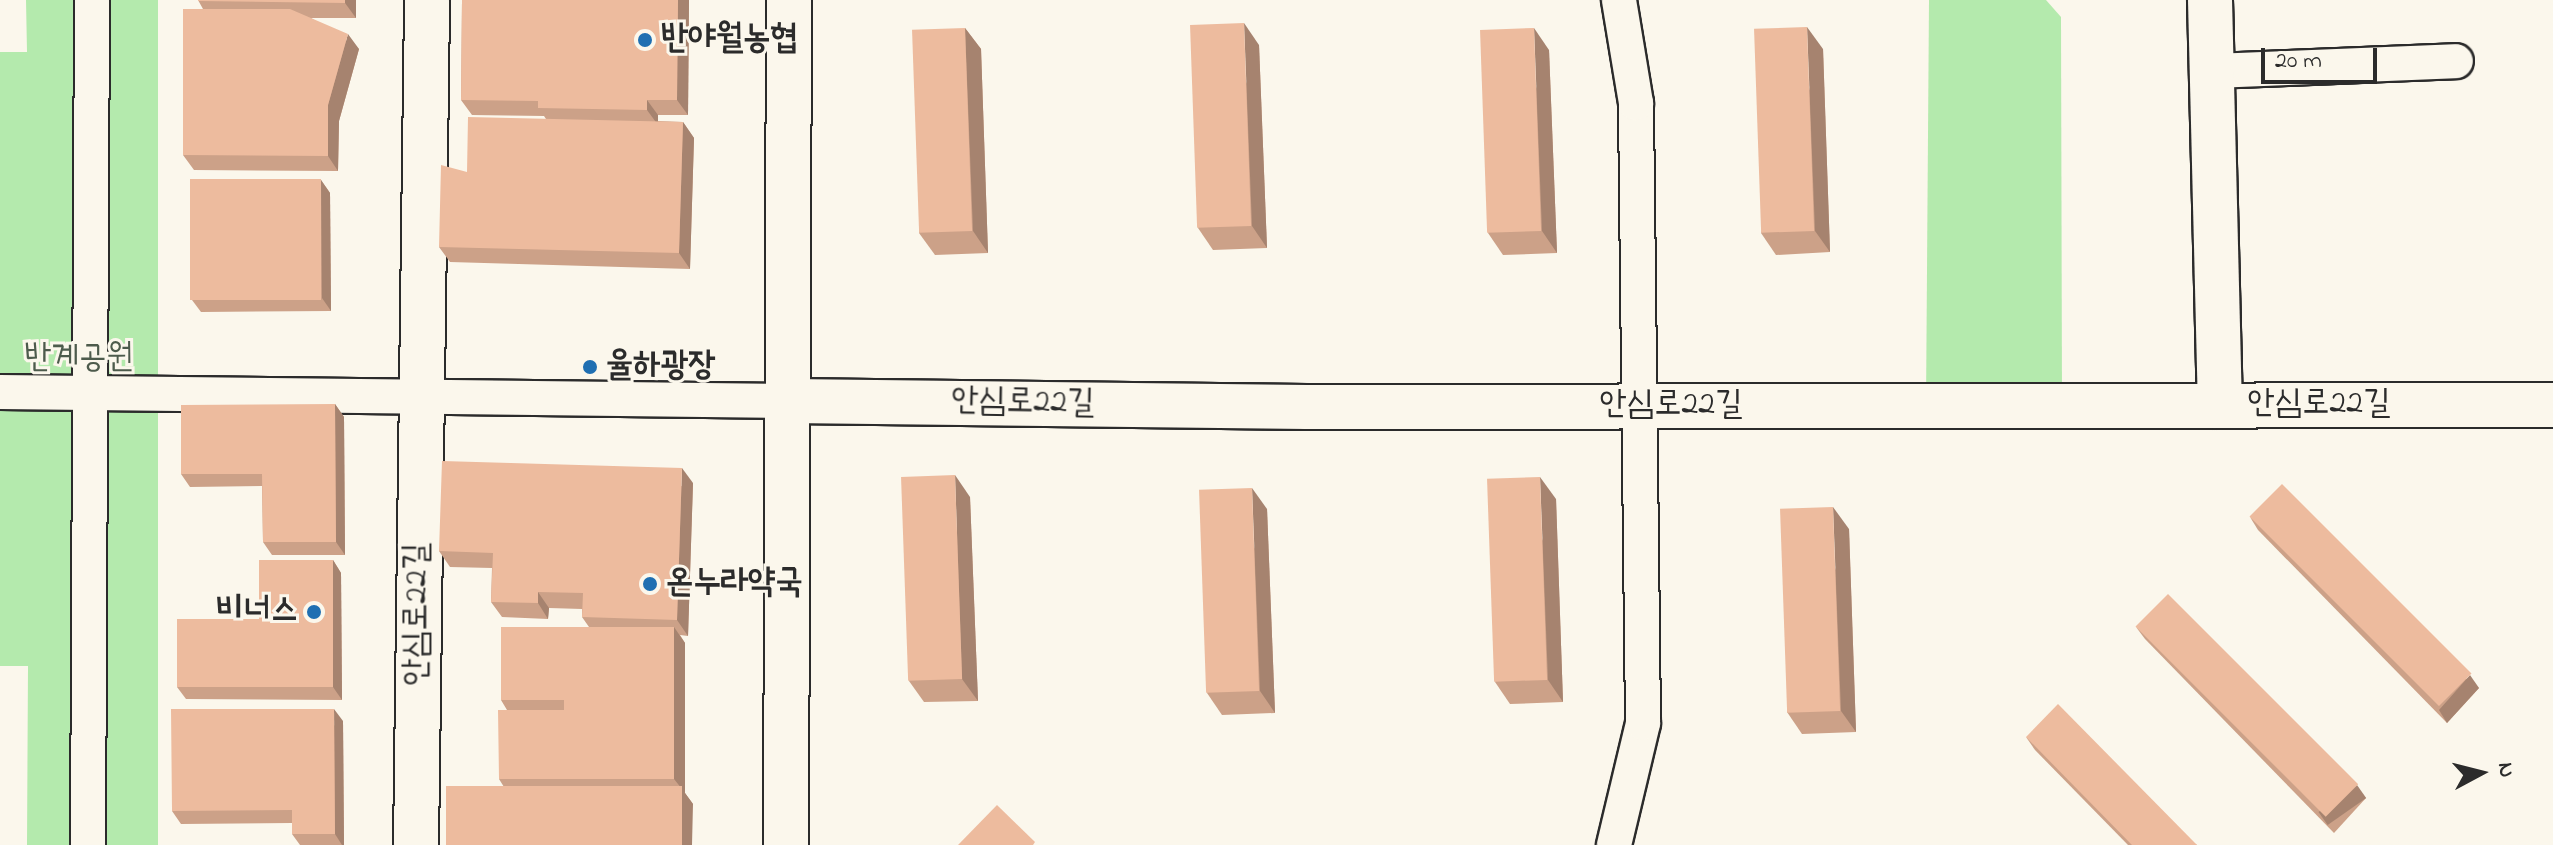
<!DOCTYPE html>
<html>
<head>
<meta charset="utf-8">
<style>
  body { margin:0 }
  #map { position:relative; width:2553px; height:845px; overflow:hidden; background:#fbf7ec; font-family:"Indie Flower","Poor Story",sans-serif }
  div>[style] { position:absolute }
  .green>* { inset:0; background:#b4eaad }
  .roads { filter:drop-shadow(2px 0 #2b2b2b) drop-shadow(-2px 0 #2b2b2b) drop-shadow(0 2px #2b2b2b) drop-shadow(0 -2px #2b2b2b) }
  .street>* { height:34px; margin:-17px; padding:0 17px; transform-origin:17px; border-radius:17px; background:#fbf7ec }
  .secondary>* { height:44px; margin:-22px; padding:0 22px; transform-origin:22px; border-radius:22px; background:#fbf7ec }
  .wall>* { inset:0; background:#cca188 }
  .shaded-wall>* { inset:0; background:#a6836f; transform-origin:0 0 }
  .building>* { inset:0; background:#edbb9e; transform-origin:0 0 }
  .dots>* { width:22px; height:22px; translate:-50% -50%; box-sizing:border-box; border:4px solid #fbf7ec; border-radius:50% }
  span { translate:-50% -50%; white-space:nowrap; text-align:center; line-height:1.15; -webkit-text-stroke:6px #fbf7ec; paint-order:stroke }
  .poi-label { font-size:34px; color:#2b2b2b; font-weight:700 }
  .left { translate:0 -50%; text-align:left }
  .right { translate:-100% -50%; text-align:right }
  .park-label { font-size:34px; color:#4d5b4c }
  .street-label { font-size:34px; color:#2b2b2b }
  .north { position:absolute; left:2441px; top:733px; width:80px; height:80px; -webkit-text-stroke:6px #fbf7ec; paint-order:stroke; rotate:83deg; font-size:22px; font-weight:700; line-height:32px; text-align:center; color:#2b2b2b }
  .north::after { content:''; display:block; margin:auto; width:28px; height:36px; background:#2b2b2b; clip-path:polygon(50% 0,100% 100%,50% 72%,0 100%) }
  .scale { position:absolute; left:2261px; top:48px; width:116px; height:36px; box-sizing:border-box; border:4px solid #2b2b2b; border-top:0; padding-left:10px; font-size:24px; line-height:28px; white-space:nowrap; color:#2b2b2b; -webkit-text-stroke:6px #fbf7ec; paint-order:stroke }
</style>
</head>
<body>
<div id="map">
  <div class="green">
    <i style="clip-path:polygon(26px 0,158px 0,158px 845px,27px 845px,28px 666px,0 666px,0 52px,27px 52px)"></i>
    <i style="clip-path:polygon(1929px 0,2046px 0,2061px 17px,2062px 406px,1926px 406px)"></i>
  </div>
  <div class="roads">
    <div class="street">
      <i style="left:2212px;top:71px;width:244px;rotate:-2.3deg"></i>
      <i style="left:0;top:392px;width:789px;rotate:0.65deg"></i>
      <i style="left:88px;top:845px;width:845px;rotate:-89.73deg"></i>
      <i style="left:1614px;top:845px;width:125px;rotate:-76.6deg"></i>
      <i style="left:1643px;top:723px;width:620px;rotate:-90.65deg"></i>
      <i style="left:1636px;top:103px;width:104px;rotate:-99.4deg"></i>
    </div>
    <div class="secondary">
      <i style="left:2210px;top:0;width:406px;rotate:88.6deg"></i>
      <i style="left:789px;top:401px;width:518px;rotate:0.66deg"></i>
      <i style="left:1307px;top:407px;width:1246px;rotate:-0.09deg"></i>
      <i style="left:416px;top:845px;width:845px;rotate:-89.25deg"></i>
      <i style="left:786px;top:845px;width:845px;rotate:-89.8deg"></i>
    </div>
  </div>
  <div class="wall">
    <i style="clip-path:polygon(198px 0,356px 0,356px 18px,311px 18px,359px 49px,339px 121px,338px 171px,194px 170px,183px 155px,203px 9px)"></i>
    <i style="clip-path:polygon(462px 0,689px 0,688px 115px,658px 115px,658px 121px,683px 122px,694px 138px,690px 269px,450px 262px,439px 247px,467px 172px,546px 119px,544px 116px,472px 115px,461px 100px)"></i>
    <i style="clip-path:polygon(965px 28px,981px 49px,988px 253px,935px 255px,919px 233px)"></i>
    <i style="clip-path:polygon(1259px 45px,1267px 248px,1213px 250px,1198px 228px)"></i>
    <i style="clip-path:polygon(1823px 49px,1830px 252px,1776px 255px,1761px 233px)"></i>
    <i style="clip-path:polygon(1549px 50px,1557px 253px,1503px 255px,1488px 233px)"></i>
    <i style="clip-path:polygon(321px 180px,330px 193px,331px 311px,201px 312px,192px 300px)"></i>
    <i style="clip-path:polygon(335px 404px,344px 417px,345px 555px,272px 555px,263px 542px,262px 486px,190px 487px,181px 474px)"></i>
    <i style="clip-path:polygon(693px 483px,688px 636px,680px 635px,685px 643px,685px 793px,693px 804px,504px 787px,499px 779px,507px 710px,501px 700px,589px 627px,582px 617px,582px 609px,549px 608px,548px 619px,502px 617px,491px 602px,492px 568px,450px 567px,439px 551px)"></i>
    <i style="clip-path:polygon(970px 497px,978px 701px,924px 702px,909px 681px)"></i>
    <i style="clip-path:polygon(1556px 499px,1563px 702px,1510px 704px,1495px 682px)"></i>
    <i style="clip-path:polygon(1267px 509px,1275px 713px,1222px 715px,1207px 693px)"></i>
    <i style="clip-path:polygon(2250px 517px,2479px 688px,2447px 723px,2258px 530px)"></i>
    <i style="clip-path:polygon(1849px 529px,1856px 732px,1802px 734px,1787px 712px)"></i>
    <i style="clip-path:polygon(333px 560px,341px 573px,342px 700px,186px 699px,177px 687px)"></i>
    <i style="clip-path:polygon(2136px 627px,2366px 798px,2334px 833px,2145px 639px)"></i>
    <i style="clip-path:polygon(343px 721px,344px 845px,300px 845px,292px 834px,292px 823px,181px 824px,172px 811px)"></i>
    <i style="clip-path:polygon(2026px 737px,2197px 845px,2128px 845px,2035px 750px)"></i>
  </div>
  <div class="shaded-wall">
    <i style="clip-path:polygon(345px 0,356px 0,356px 18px,345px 3px)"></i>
    <i style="clip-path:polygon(678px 0,689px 0,688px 115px,677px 100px)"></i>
    <i style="clip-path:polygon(1244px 23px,1259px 45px,1267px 248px,1252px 226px)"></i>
    <i style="clip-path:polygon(1807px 27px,1823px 49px,1830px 252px,1815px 231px)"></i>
    <i style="clip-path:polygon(965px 28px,981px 49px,988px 253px,973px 231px)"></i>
    <i style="clip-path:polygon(1534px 28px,1549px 50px,1557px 253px,1542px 231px)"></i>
    <i style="clip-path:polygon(348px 34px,359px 49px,339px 121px,338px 171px,328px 156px,328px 105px)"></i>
    <i style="clip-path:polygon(647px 100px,658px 115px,658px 125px,647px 110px)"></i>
    <i style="clip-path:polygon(683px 122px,694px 138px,690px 269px,679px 253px)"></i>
    <i style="clip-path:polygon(321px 180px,330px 193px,331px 311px,322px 298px)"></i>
    <i style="clip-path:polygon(335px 404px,344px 417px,345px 555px,336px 542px)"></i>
    <i style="clip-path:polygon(682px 468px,693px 483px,688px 636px,677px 620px)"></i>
    <i style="clip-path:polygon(955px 475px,970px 497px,978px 701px,962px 679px)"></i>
    <i style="clip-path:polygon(1540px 477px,1556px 499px,1563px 702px,1548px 680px)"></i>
    <i style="clip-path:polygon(1252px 488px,1267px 509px,1275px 713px,1260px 691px)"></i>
    <i style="clip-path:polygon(1833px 507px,1849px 529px,1856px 732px,1841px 711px)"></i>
    <i style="clip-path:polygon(333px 560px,341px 573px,342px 700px,333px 687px)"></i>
    <i style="clip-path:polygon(538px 592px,549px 608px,548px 619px,538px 603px)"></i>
    <i style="clip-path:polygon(674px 627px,685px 643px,685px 793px,693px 804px,692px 845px,682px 845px,682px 789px,674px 779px)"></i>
    <i style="clip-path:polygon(2470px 675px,2479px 688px,2447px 723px,2439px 710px)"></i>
    <i style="clip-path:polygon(334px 709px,343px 721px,344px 845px,342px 845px,335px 834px)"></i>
    <i style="left:2357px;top:785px;width:16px;height:47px;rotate:55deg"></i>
  </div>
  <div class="building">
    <i style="clip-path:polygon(198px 0,345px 0,345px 3px,198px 1px)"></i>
    <i style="clip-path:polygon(462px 0,678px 0,677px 100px,647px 100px,647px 110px,538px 108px,538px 101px,461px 100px)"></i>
    <i style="clip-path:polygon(183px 9px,290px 9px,348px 34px,328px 105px,328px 156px,183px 155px)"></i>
    <i style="left:1244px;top:23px;width:203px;height:54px;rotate:88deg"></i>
    <i style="left:1807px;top:27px;width:204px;height:53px;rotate:88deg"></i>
    <i style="left:965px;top:28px;width:203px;height:53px;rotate:88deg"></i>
    <i style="left:1534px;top:28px;width:203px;height:54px;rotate:88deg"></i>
    <i style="clip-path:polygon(468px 117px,683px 122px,679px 253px,439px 247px,441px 165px,467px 172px)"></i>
    <i style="left:190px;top:179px;width:131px;height:121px"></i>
    <i style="clip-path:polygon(335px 404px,336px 542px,263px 542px,262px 474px,181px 474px,181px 405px)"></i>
    <i style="clip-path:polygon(442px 461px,682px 468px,677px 620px,582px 617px,583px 593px,538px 592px,538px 603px,491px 602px,493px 553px,439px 551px)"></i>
    <i style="left:955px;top:475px;width:204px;height:54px;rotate:88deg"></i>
    <i style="left:1540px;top:477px;width:203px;height:53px;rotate:88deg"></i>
    <i style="left:2282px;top:484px;width:268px;height:46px;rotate:45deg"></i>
    <i style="left:1252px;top:488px;width:203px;height:53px;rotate:88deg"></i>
    <i style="left:1833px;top:507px;width:204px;height:53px;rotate:88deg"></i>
    <i style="clip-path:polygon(259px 560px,333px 560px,333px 687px,177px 687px,177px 619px,259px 619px)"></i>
    <i style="left:2168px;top:594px;width:269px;height:46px;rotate:45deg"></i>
    <i style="clip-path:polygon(501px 627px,674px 627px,674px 779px,499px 779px,498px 710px,564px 710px,564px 700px,501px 700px)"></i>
    <i style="clip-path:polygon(2058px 704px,2197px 845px,2132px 845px,2026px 737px)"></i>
    <i style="clip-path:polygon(171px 709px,334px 709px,335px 834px,292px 834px,292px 810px,172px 811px)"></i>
    <i style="left:446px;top:786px;width:236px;height:59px"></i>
    <i style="clip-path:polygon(997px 805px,1035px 842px,1033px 845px,958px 845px)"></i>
  </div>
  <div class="dots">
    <i style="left:645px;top:40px;background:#1f6fb2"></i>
    <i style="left:590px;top:367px;background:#1f6fb2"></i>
    <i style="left:650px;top:584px;background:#1f6fb2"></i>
    <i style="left:314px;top:612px;background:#1f6fb2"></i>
  </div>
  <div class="poi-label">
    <span class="left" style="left:661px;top:40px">반야월농협</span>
    <span class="left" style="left:606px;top:367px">율하광장</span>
    <span class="left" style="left:666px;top:584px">온누라약국</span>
    <span class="right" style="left:298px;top:612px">비너스</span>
  </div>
  <div class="park-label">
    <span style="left:79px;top:359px">반계공원</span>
  </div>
  <div class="street-label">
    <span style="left:1023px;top:403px;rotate:1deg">안심로22길</span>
    <span style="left:2319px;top:405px">안심로22길</span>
    <span style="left:1671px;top:406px">안심로22길</span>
    <span style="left:418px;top:614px;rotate:-90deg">안심로22길</span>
  </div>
  <div class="north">N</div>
  <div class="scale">20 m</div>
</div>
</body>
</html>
